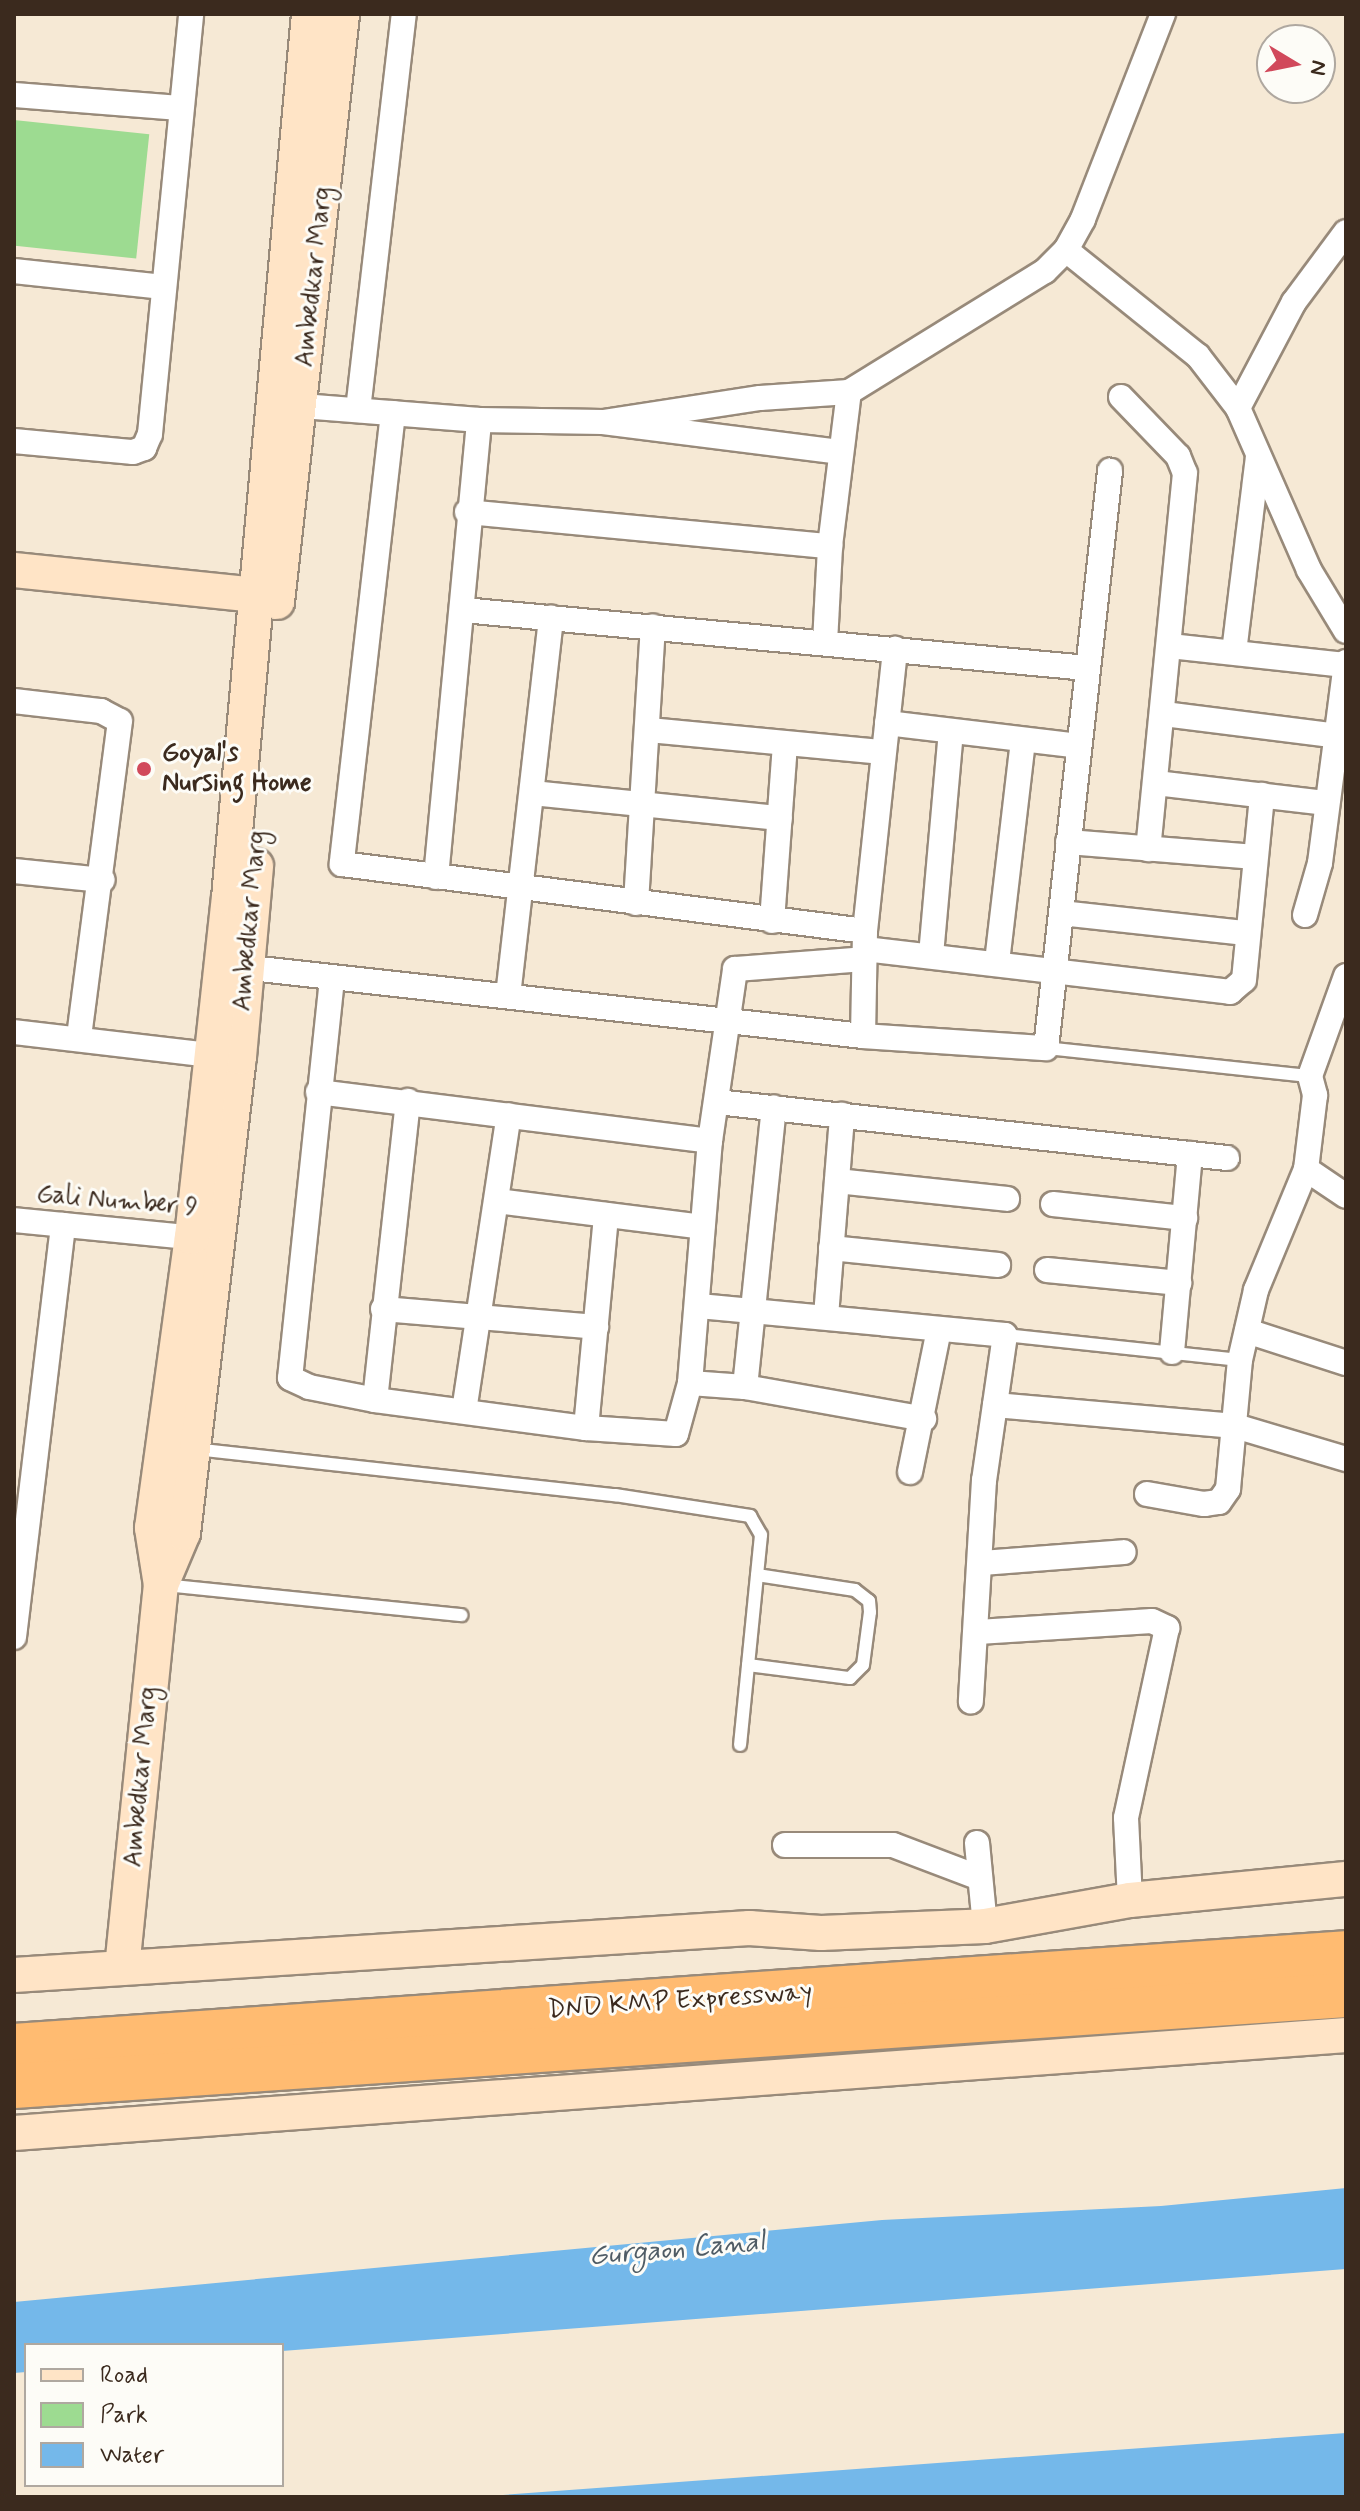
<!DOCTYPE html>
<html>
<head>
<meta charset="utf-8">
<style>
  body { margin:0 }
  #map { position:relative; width:1360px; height:2511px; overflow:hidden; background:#f6e9d5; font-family:Mynerve,sans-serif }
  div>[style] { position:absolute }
  .green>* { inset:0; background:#9ddb91; transform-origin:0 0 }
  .water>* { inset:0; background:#74b8ea }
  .roads { filter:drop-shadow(2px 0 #988a7a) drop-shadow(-2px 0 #988a7a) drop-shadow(0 2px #988a7a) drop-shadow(0 -2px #988a7a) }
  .lane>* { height:12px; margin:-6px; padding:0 6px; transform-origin:6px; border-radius:6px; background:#fff }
  .street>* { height:24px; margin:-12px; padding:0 12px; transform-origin:12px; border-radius:12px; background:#fff }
  .secondary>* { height:34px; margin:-17px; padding:0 17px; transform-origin:17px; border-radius:17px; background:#ffe4c6 }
  .highway>* { height:44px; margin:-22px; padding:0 22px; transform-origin:22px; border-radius:22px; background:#ffbb71 }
  .dots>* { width:22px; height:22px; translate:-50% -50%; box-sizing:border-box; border:4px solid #fdfcf7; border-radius:50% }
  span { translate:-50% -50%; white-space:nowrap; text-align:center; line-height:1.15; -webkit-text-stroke:6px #fdfcf7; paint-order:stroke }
  .street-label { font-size:26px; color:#3b2a1e }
  .poi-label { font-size:26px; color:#3b2a1e; font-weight:700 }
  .left { translate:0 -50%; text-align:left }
  .water-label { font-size:28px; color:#4f5c65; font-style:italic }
  .frame { position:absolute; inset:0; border:16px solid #3b2a1e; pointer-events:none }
  .legend { position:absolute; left:24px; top:2343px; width:260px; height:144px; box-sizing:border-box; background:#fdfcf7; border:2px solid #afa8a0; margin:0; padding:10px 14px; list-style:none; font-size:24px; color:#3b2a1e }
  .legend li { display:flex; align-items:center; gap:16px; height:40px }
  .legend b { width:40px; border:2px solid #afa8a0 }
  .north { position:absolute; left:1256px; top:24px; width:80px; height:80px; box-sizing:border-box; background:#fdfcf7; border:2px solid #afa8a0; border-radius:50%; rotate:100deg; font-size:22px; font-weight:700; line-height:32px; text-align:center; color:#3b2a1e }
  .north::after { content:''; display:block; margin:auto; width:28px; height:36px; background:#d1495b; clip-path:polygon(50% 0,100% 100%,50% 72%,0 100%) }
</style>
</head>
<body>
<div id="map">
  <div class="green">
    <i style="left:14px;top:120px;width:136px;height:125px;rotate:6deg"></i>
  </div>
  <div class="water">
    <i style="clip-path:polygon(1346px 2188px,1346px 2269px,282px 2351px,282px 2345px,26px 2345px,26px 2372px,14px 2373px,14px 2302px,882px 2220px,1161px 2206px)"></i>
    <i style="clip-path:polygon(1346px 2433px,1346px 2497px,475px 2497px)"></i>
  </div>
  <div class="roads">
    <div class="lane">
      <i style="left:1046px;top:1048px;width:265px;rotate:6.1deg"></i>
      <i style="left:1005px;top:1335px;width:236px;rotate:6.1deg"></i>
      <i style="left:195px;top:1449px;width:423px;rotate:6.3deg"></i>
      <i style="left:615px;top:1495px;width:137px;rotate:8.8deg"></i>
      <i style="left:750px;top:1516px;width:22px;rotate:60deg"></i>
      <i style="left:761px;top:1535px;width:211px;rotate:95.7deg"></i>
      <i style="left:164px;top:1585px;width:299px;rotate:5.8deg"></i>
      <i style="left:748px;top:1665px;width:103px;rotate:7.3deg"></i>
      <i style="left:850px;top:1678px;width:18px;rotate:-45deg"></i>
      <i style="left:863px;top:1665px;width:53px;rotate:-82.5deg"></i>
      <i style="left:870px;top:1612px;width:11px;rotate:-95deg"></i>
      <i style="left:869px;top:1601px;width:18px;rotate:-142deg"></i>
      <i style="left:855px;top:1590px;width:99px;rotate:-171.3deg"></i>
    </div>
    <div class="street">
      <i style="left:14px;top:95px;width:167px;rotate:4.5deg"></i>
      <i style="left:1066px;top:250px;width:169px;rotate:38.8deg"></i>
      <i style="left:1198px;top:356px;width:66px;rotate:52.4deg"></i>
      <i style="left:1238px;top:408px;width:177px;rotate:66.3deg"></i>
      <i style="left:1309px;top:570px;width:71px;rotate:58.8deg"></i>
      <i style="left:14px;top:271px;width:150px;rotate:6.1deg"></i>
      <i style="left:1121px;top:397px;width:82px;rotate:46deg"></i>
      <i style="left:1178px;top:456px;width:18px;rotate:68deg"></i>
      <i style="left:1185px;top:473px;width:378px;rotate:95.6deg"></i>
      <i style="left:302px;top:406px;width:178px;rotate:4.5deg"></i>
      <i style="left:479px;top:420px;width:124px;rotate:0.9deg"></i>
      <i style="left:603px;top:422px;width:238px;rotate:7.2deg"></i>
      <i style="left:1238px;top:408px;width:120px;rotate:-62.2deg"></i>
      <i style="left:1294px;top:302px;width:87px;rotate:-53.4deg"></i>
      <i style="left:358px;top:410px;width:399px;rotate:-83.4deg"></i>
      <i style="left:393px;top:413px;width:454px;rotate:96.5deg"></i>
      <i style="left:342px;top:864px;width:527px;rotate:7.3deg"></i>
      <i style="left:603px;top:422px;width:159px;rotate:-8.7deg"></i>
      <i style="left:760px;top:398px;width:89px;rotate:-3.9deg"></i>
      <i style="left:849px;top:392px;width:230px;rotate:-31.7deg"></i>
      <i style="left:1045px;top:271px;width:30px;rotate:-45deg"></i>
      <i style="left:1066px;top:250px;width:35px;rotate:-61deg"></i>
      <i style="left:1083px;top:219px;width:220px;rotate:-68.7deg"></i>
      <i style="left:14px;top:441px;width:120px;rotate:5.3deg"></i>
      <i style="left:133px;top:452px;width:12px;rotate:-20deg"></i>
      <i style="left:144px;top:448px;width:15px;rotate:-67deg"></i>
      <i style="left:150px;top:434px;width:422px;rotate:-84.4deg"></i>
      <i style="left:467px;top:512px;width:365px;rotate:5.4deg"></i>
      <i style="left:830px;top:546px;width:155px;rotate:-83deg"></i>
      <i style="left:463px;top:610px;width:627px;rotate:5.31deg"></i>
      <i style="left:825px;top:643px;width:97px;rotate:-87deg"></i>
      <i style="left:1170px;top:646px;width:176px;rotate:6.2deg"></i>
      <i style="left:1234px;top:652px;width:197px;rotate:-83deg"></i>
      <i style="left:14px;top:701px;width:88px;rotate:6.6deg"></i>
      <i style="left:101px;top:711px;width:21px;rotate:28deg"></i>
      <i style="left:120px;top:721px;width:320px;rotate:97.4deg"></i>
      <i style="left:1164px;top:714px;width:175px;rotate:7.2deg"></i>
      <i style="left:887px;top:723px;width:193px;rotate:6.8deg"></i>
      <i style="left:649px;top:730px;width:235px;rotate:5.4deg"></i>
      <i style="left:1156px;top:783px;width:172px;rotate:6.7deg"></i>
      <i style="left:532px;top:793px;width:249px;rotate:5.8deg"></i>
      <i style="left:1068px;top:842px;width:188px;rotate:4.6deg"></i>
      <i style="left:14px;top:871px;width:89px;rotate:5.8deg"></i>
      <i style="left:436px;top:877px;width:459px;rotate:-84.6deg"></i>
      <i style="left:636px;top:903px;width:277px;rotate:-86.5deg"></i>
      <i style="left:1061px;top:913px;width:186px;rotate:6.2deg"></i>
      <i style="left:1305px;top:915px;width:54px;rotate:-73.9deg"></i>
      <i style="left:1320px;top:863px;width:203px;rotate:-82.6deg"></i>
      <i style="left:772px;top:921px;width:178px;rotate:-85.8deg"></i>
      <i style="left:865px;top:949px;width:368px;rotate:6.7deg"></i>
      <i style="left:1230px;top:992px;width:18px;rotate:-41deg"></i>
      <i style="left:1244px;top:980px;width:186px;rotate:-84.4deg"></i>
      <i style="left:931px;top:955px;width:223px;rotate:-84.9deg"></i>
      <i style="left:997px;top:962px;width:222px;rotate:-83.3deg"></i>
      <i style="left:233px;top:966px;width:634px;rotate:6.34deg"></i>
      <i style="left:863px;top:1036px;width:183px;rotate:3.8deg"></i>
      <i style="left:1046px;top:1048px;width:581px;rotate:-83.67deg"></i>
      <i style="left:1346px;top:976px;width:106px;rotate:109.8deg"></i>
      <i style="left:1310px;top:1076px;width:20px;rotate:75deg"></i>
      <i style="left:1315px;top:1095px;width:75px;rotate:96.9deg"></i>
      <i style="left:1306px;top:1169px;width:48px;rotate:34deg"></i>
      <i style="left:332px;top:979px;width:401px;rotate:96deg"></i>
      <i style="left:290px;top:1378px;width:21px;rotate:25deg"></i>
      <i style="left:309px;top:1387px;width:67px;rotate:11.1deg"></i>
      <i style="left:375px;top:1400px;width:213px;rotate:7.6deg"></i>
      <i style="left:586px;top:1428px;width:90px;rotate:3.8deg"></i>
      <i style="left:676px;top:1434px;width:53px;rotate:-74.6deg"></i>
      <i style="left:690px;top:1383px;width:243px;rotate:-85.3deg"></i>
      <i style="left:710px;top:1141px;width:174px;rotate:-81.7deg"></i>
      <i style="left:735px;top:969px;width:130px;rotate:-4.4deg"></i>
      <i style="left:508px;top:996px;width:381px;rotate:-83.5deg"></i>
      <i style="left:14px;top:1032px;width:197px;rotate:6.7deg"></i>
      <i style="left:863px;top:1036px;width:105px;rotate:-88.9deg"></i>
      <i style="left:865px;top:931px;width:284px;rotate:-83.9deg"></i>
      <i style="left:318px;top:1092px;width:395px;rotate:7.1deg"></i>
      <i style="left:717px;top:1102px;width:513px;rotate:6.27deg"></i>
      <i style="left:837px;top:1181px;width:171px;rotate:6deg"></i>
      <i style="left:497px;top:1201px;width:207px;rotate:7.2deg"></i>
      <i style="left:1053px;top:1204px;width:133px;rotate:6.1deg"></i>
      <i style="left:14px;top:1220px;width:194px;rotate:5.6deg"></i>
      <i style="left:831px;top:1248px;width:168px;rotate:5.8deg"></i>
      <i style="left:1047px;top:1270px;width:133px;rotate:5.6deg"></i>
      <i style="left:699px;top:1306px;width:307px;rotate:5.4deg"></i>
      <i style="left:1005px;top:1335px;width:147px;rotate:98.2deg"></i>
      <i style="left:984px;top:1480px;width:222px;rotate:93.4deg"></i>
      <i style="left:383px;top:1309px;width:214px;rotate:4.8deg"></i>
      <i style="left:826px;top:1316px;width:202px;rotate:-85.4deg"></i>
      <i style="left:1247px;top:1331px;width:104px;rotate:17.9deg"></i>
      <i style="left:1172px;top:1352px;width:199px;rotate:-84.8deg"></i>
      <i style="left:690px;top:1383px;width:55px;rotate:4.2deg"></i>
      <i style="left:745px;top:1387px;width:182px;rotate:10.1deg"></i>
      <i style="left:745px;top:1387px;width:281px;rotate:-84.1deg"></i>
      <i style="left:375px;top:1400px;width:301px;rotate:-83.7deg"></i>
      <i style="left:995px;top:1405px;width:241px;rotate:5deg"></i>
      <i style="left:1235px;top:1426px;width:116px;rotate:16.6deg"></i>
      <i style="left:464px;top:1411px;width:299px;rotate:-81.4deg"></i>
      <i style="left:586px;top:1428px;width:214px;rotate:-84.6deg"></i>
      <i style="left:910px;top:1472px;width:145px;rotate:-78.5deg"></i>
      <i style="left:1147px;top:1494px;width:58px;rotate:10deg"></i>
      <i style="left:1204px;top:1504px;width:15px;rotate:-8deg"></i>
      <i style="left:1219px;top:1502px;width:16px;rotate:-55deg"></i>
      <i style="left:1228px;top:1489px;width:130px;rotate:-84.7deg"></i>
      <i style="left:1240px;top:1360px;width:72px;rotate:-77.1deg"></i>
      <i style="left:1256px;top:1290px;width:131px;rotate:-67.5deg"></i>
      <i style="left:982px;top:1563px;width:142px;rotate:-4.4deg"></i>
      <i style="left:978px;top:1632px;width:174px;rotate:-3.6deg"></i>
      <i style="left:1152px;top:1621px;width:17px;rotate:25deg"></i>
      <i style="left:1167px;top:1628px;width:194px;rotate:102.2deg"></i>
      <i style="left:1126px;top:1818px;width:82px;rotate:87.2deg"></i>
      <i style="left:14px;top:1637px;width:415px;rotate:-83.2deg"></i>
      <i style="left:977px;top:1843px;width:83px;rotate:84.5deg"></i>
      <i style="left:785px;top:1845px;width:108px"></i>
      <i style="left:893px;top:1845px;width:93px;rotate:20.8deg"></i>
    </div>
    <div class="secondary">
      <i style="left:14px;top:570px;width:263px;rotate:5.9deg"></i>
      <i style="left:277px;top:602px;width:592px;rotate:-83.69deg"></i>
      <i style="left:161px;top:1585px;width:56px;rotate:-67.1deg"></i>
      <i style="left:183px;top:1533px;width:479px;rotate:-83.3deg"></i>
      <i style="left:239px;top:1057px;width:192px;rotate:-84.9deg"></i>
      <i style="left:122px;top:1968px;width:385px;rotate:-84.2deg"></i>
      <i style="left:161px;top:1585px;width:58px;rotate:-99deg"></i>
      <i style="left:152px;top:1528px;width:294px;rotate:-82.2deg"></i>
      <i style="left:192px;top:1237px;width:341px;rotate:-83.8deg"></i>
      <i style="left:229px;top:898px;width:888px;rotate:-84.83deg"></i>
      <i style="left:14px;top:1975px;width:737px;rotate:-3.66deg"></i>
      <i style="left:749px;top:1928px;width:72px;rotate:4deg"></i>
      <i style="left:821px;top:1933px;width:164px;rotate:-2.4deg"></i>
      <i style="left:985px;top:1926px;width:147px;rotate:-10.2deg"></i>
      <i style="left:1130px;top:1900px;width:217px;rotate:-5.6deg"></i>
      <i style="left:14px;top:2133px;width:1336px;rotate:-4.21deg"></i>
    </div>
    <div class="highway">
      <i style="left:14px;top:2046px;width:1335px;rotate:-3.99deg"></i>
      <i style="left:14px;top:2086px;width:1335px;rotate:-3.91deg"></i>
    </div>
  </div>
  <div class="dots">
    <i style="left:144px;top:769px;background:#d1495b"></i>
  </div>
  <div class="street-label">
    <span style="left:315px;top:277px;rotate:-84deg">Ambedkar Marg</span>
    <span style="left:251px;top:921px;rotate:-85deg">Ambedkar Marg</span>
    <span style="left:117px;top:1202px;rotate:5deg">Gali Number 9</span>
    <span style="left:142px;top:1777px;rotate:-85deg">Ambedkar Marg</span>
    <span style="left:680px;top:2002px;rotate:-4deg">DND KMP Expressway</span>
  </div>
  <div class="poi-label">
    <span class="left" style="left:162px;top:769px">Goyal's<br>Nursing Home</span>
  </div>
  <div class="water-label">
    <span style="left:677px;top:2250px;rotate:-5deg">Gurgaon Canal</span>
  </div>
  <div class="frame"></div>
  <ul class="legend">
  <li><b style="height:10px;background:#ffe4c6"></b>Road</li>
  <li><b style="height:22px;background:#9ddb91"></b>Park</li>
  <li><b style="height:22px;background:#74b8ea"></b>Water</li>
  </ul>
  <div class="north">N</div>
</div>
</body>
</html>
